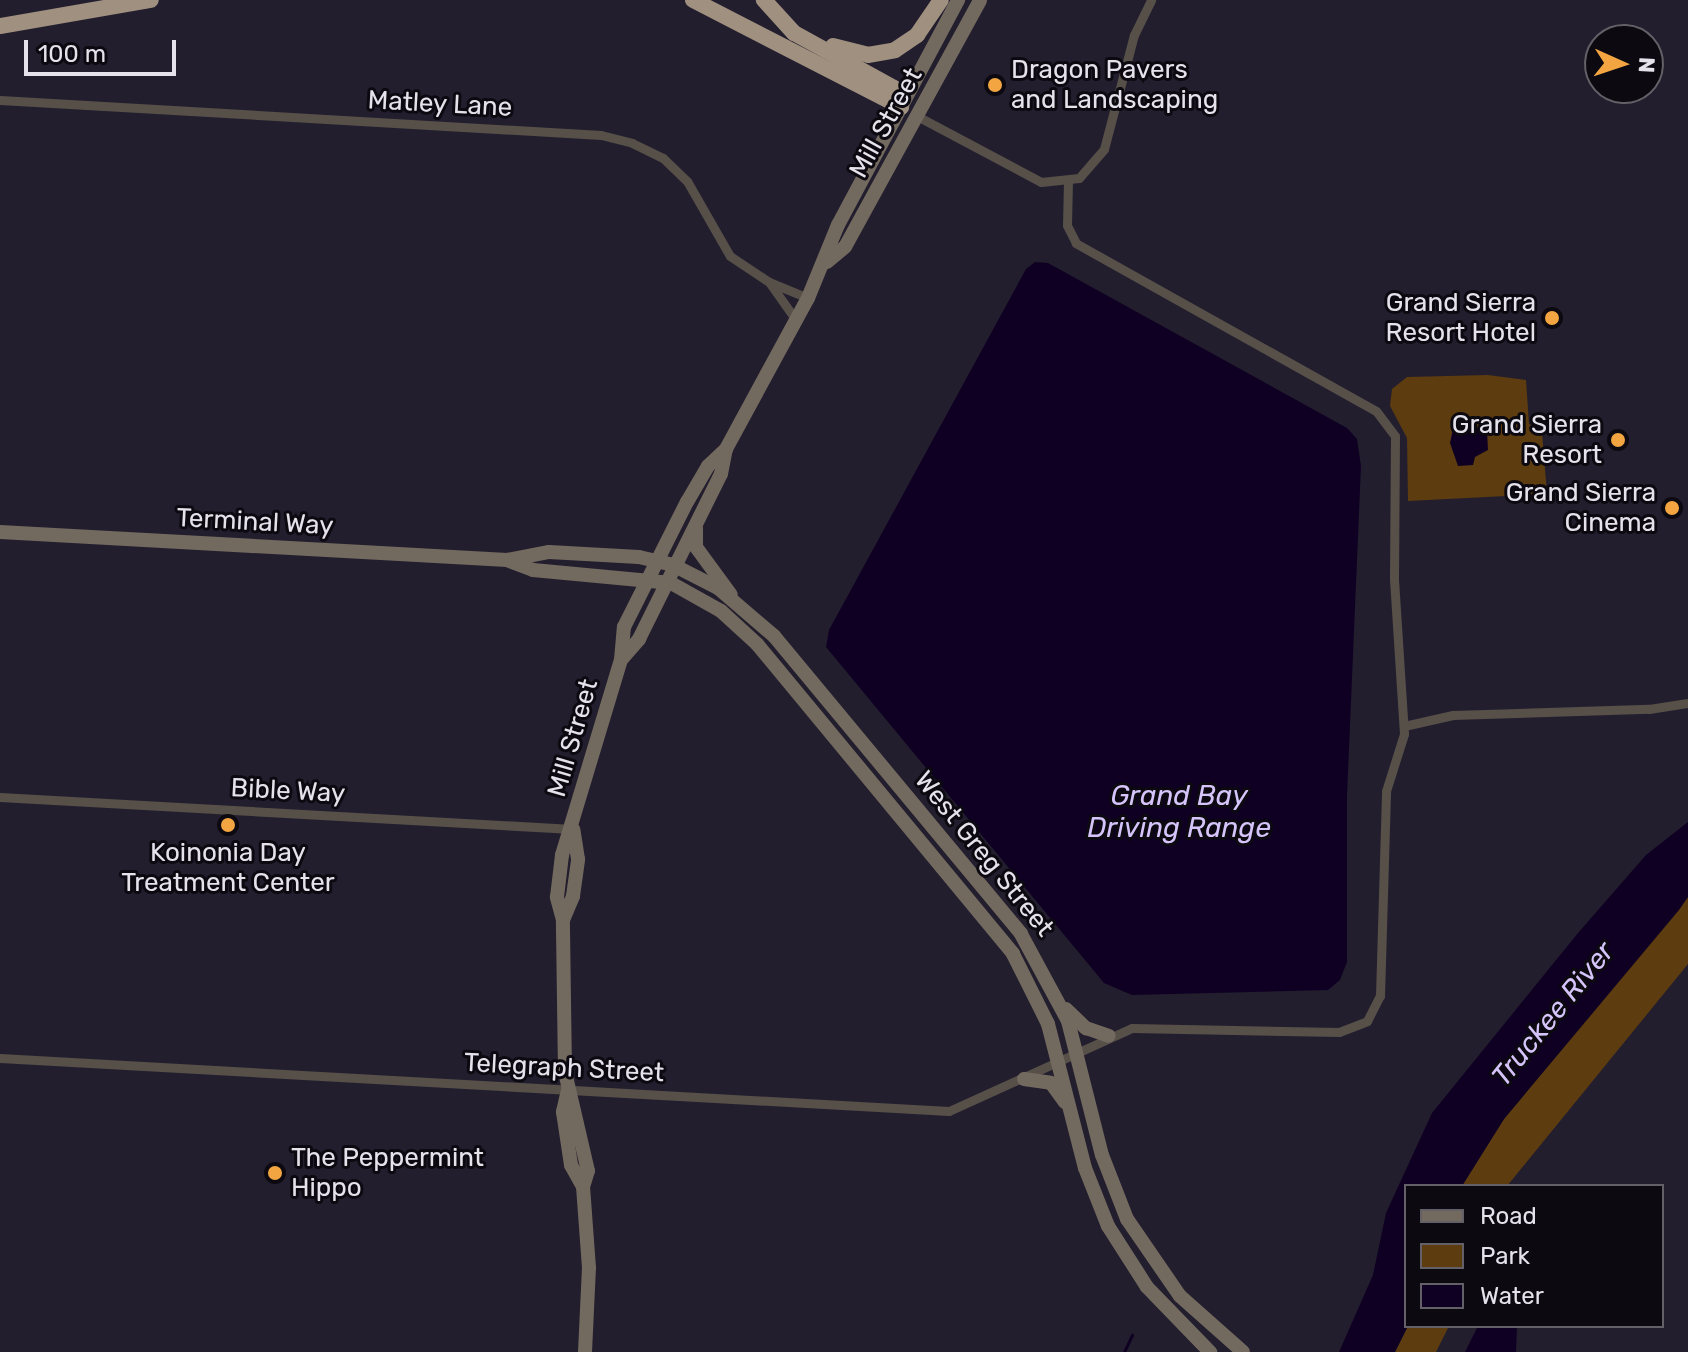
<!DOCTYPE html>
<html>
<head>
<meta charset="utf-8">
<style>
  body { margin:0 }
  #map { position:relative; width:1688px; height:1352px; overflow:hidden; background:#231e2e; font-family:Rubik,sans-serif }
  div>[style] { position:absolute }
  .green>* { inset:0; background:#5d3c0f }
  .water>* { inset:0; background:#0f0023 }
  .stream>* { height:3px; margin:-1.5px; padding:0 1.5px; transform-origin:1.5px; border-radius:1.5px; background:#0f0023 }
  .street>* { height:9px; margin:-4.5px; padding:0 4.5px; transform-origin:4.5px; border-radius:4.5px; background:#565049 }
  .secondary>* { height:14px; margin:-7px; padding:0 7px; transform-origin:7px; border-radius:7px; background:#736a5f }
  .highway>* { height:16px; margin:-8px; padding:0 8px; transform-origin:8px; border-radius:8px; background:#9f907f }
  .dots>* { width:22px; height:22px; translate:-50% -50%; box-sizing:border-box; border:4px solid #0c0910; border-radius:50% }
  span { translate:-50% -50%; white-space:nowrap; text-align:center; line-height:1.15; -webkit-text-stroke:6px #0c0910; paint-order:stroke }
  .poi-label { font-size:26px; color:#e5e2ec }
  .left { translate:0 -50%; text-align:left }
  .right { translate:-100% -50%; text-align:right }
  .street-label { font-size:26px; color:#e5e2ec }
  .water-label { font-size:28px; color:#d5c4fa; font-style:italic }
  .legend { position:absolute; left:1404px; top:1184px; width:260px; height:144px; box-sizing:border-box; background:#0c0910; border:2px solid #636068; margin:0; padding:10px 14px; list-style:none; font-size:24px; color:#e5e2ec }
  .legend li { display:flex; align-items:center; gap:16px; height:40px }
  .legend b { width:40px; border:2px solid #636068 }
  .north { position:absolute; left:1584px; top:24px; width:80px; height:80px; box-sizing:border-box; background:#0c0910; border:2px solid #636068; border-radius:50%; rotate:93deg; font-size:22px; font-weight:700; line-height:32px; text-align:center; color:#e5e2ec }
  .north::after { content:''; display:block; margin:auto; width:28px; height:36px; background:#f2a541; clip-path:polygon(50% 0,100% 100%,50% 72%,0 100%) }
  .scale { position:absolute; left:24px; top:40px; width:152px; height:36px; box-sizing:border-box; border:4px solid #e5e2ec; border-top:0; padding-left:10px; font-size:24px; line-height:28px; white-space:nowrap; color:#e5e2ec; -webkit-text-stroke:6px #0c0910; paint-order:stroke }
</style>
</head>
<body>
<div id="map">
  <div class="green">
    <i style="clip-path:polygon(1488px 375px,1526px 380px,1529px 424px,1542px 432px,1547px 494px,1408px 501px,1407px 438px,1390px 406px,1392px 389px,1407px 377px)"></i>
    <i style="clip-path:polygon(1688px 897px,1688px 964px,1507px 1186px,1462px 1186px,1504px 1119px)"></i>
    <i style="clip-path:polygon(1408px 1326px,1449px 1326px,1436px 1352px,1395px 1352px)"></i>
  </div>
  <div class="water">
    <i style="clip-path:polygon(1035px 262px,1048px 263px,1347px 428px,1357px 439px,1361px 466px,1347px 796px,1347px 962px,1340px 980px,1328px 990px,1132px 995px,1104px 983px,826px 647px,829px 630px,1026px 269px)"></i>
    <i style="clip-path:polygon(1470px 419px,1473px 426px,1487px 431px,1488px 450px,1475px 457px,1473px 465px,1458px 466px,1450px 443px,1455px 420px)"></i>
    <i style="clip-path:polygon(1688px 822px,1688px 897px,1679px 910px,1504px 1119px,1462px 1186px,1406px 1186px,1408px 1326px,1395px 1352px,1339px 1352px,1373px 1275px,1386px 1213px,1432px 1113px,1578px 933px,1646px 855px)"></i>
    <i style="clip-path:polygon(1478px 1326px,1517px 1326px,1516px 1352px,1465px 1352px)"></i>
  </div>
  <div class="stream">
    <i style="left:1124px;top:1352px;width:19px;rotate:-65deg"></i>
  </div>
  <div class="street">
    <i style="left:0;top:100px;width:602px;rotate:3.33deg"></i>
    <i style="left:601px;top:135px;width:32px;rotate:14deg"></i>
    <i style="left:632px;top:143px;width:34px;rotate:26deg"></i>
    <i style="left:663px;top:158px;width:33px;rotate:44deg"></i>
    <i style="left:687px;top:181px;width:86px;rotate:60.2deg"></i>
    <i style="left:730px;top:256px;width:47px;rotate:33.7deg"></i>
    <i style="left:769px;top:282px;width:42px;rotate:22.3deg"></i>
    <i style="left:917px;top:116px;width:140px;rotate:28deg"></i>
    <i style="left:1041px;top:182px;width:38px;rotate:-6deg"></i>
    <i style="left:1079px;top:178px;width:38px;rotate:-49deg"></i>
    <i style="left:1104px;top:149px;width:118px;rotate:-75.3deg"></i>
    <i style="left:1134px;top:35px;width:39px;rotate:-64deg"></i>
    <i style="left:769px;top:282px;width:47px;rotate:54.6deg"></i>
    <i style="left:1404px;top:726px;width:50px;rotate:-12.7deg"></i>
    <i style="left:1453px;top:715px;width:196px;rotate:-1.8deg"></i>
    <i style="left:1649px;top:709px;width:39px;rotate:-9deg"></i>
    <i style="left:0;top:797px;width:573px;rotate:3.2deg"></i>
    <i style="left:0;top:1058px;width:950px;rotate:3.2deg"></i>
    <i style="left:949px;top:1111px;width:201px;rotate:-24.4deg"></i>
    <i style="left:1132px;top:1028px;width:207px;rotate:1.1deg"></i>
    <i style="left:1339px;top:1032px;width:30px;rotate:-21deg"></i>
    <i style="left:1367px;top:1021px;width:28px;rotate:-63deg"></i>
    <i style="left:1380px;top:996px;width:205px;rotate:-88.3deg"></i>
    <i style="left:1386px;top:791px;width:60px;rotate:-72.5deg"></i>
    <i style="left:1404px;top:734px;width:156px;rotate:-93.7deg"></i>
    <i style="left:1394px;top:578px;width:142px;rotate:-89.6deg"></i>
    <i style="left:1395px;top:436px;width:31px;rotate:-127deg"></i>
    <i style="left:1376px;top:411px;width:344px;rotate:-150.8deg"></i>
    <i style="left:1076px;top:243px;width:20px;rotate:-117deg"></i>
    <i style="left:1067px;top:225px;width:43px;rotate:-88.7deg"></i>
  </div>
  <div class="secondary">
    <i style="left:827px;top:262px;width:23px;rotate:-40deg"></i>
    <i style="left:845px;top:247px;width:281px;rotate:-61.3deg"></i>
    <i style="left:696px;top:528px;width:19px;rotate:90deg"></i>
    <i style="left:696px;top:547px;width:59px;rotate:53.9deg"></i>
    <i style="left:0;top:532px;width:508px;rotate:3.16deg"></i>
    <i style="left:507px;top:560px;width:43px;rotate:-10.8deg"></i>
    <i style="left:549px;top:552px;width:90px;rotate:3.2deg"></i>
    <i style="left:639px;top:557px;width:35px;rotate:13deg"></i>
    <i style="left:673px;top:565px;width:51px;rotate:27.1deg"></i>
    <i style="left:718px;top:588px;width:74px;rotate:40.6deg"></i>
    <i style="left:774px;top:636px;width:387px;rotate:50.3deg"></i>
    <i style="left:1021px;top:934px;width:99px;rotate:61.6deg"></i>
    <i style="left:1068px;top:1021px;width:138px;rotate:75.8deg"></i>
    <i style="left:1102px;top:1155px;width:69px;rotate:68.7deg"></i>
    <i style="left:1127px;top:1219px;width:93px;rotate:55.5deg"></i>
    <i style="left:1180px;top:1296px;width:84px;rotate:41.6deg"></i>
    <i style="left:507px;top:560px;width:28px;rotate:21deg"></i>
    <i style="left:533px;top:570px;width:139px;rotate:5.4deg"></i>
    <i style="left:671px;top:583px;width:57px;rotate:29.2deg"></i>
    <i style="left:721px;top:611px;width:49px;rotate:42.5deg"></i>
    <i style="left:757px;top:644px;width:402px;rotate:50.4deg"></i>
    <i style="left:1013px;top:954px;width:78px;rotate:63.4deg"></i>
    <i style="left:1048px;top:1024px;width:149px;rotate:75.6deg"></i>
    <i style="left:1085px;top:1168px;width:62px;rotate:68.4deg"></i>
    <i style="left:1108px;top:1226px;width:72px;rotate:57.4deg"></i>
    <i style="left:1147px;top:1287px;width:91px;rotate:45.9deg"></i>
    <i style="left:621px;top:660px;width:28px;rotate:-49deg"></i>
    <i style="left:639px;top:639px;width:184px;rotate:-63.6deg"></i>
    <i style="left:721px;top:474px;width:25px;rotate:-79deg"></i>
    <i style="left:563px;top:920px;width:26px;rotate:-67deg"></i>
    <i style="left:573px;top:896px;width:37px;rotate:-82deg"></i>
    <i style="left:578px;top:859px;width:30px;rotate:-99deg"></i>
    <i style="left:1066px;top:1009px;width:28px;rotate:44deg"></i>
    <i style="left:1086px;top:1028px;width:24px;rotate:19deg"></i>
    <i style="left:1024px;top:1079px;width:27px;rotate:8deg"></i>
    <i style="left:1051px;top:1083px;width:24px;rotate:54deg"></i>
    <i style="left:568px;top:1090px;width:23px;rotate:103deg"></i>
    <i style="left:563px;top:1112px;width:54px;rotate:81.4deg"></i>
    <i style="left:571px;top:1165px;width:25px;rotate:61deg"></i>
    <i style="left:585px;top:1352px;width:84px;rotate:-87.3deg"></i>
    <i style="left:589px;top:1268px;width:81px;rotate:-94.2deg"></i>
    <i style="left:583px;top:1187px;width:17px;rotate:-73deg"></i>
    <i style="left:588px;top:1171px;width:102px;rotate:-103.1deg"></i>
    <i style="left:565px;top:1072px;width:152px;rotate:-90.8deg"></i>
    <i style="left:563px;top:920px;width:24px;rotate:-105deg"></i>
    <i style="left:557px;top:897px;width:42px;rotate:-83.2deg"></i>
    <i style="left:562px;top:855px;width:204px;rotate:-73.2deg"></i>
    <i style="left:621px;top:660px;width:33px;rotate:-85deg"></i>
    <i style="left:624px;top:627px;width:140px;rotate:-63.3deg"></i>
    <i style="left:687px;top:502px;width:42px;rotate:-59.7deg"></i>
    <i style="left:708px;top:466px;width:25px;rotate:-43deg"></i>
    <i style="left:726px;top:449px;width:172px;rotate:-61.5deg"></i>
    <i style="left:808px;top:298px;width:79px;rotate:-67.7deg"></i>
    <i style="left:838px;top:225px;width:255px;rotate:-61.9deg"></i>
  </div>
  <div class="highway">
    <i style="left:693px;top:0;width:234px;rotate:27.2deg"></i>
    <i style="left:901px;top:107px;width:20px;rotate:-110deg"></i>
    <i style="left:894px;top:88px;width:114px;rotate:-151.2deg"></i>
    <i style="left:794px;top:33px;width:45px;rotate:-132.3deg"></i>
    <i style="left:0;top:26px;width:153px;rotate:-9.8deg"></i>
    <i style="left:833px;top:46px;width:36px;rotate:14deg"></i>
    <i style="left:868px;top:55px;width:27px;rotate:-10deg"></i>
    <i style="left:895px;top:50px;width:27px;rotate:-34deg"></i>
    <i style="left:917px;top:35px;width:42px;rotate:-55.6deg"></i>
  </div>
  <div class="dots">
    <i style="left:995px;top:85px;background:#f2a541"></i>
    <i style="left:1552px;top:318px;background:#f2a541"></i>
    <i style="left:1618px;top:440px;background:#f2a541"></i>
    <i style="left:1672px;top:508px;background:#f2a541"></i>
    <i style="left:228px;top:825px;background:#f2a541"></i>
    <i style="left:275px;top:1173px;background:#f2a541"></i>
  </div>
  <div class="poi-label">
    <span class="left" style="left:1011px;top:85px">Dragon Pavers<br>and Landscaping</span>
    <span class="right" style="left:1536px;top:318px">Grand Sierra<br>Resort Hotel</span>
    <span class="right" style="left:1602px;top:440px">Grand Sierra<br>Resort</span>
    <span class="right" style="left:1656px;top:508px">Grand Sierra<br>Cinema</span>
    <span style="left:228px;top:868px">Koinonia Day<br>Treatment Center</span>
    <span class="left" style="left:291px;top:1173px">The Peppermint<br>Hippo</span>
  </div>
  <div class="street-label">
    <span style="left:440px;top:104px;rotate:3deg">Matley Lane</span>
    <span style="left:886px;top:123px;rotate:-61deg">Mill Street</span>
    <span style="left:255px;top:522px;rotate:3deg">Terminal Way</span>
    <span style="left:573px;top:738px;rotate:-74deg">Mill Street</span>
    <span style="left:288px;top:791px;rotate:3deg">Bible Way</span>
    <span style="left:984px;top:854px;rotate:51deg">West Greg Street</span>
    <span style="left:564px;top:1068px;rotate:3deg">Telegraph Street</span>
  </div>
  <div class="water-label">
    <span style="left:1179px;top:812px">Grand Bay<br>Driving Range</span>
    <span style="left:1553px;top:1014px;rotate:-51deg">Truckee River</span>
  </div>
  <ul class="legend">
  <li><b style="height:10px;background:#736a5f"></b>Road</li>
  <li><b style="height:22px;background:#5d3c0f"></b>Park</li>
  <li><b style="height:22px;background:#0f0023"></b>Water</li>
  </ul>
  <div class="north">N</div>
  <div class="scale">100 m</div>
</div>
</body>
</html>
